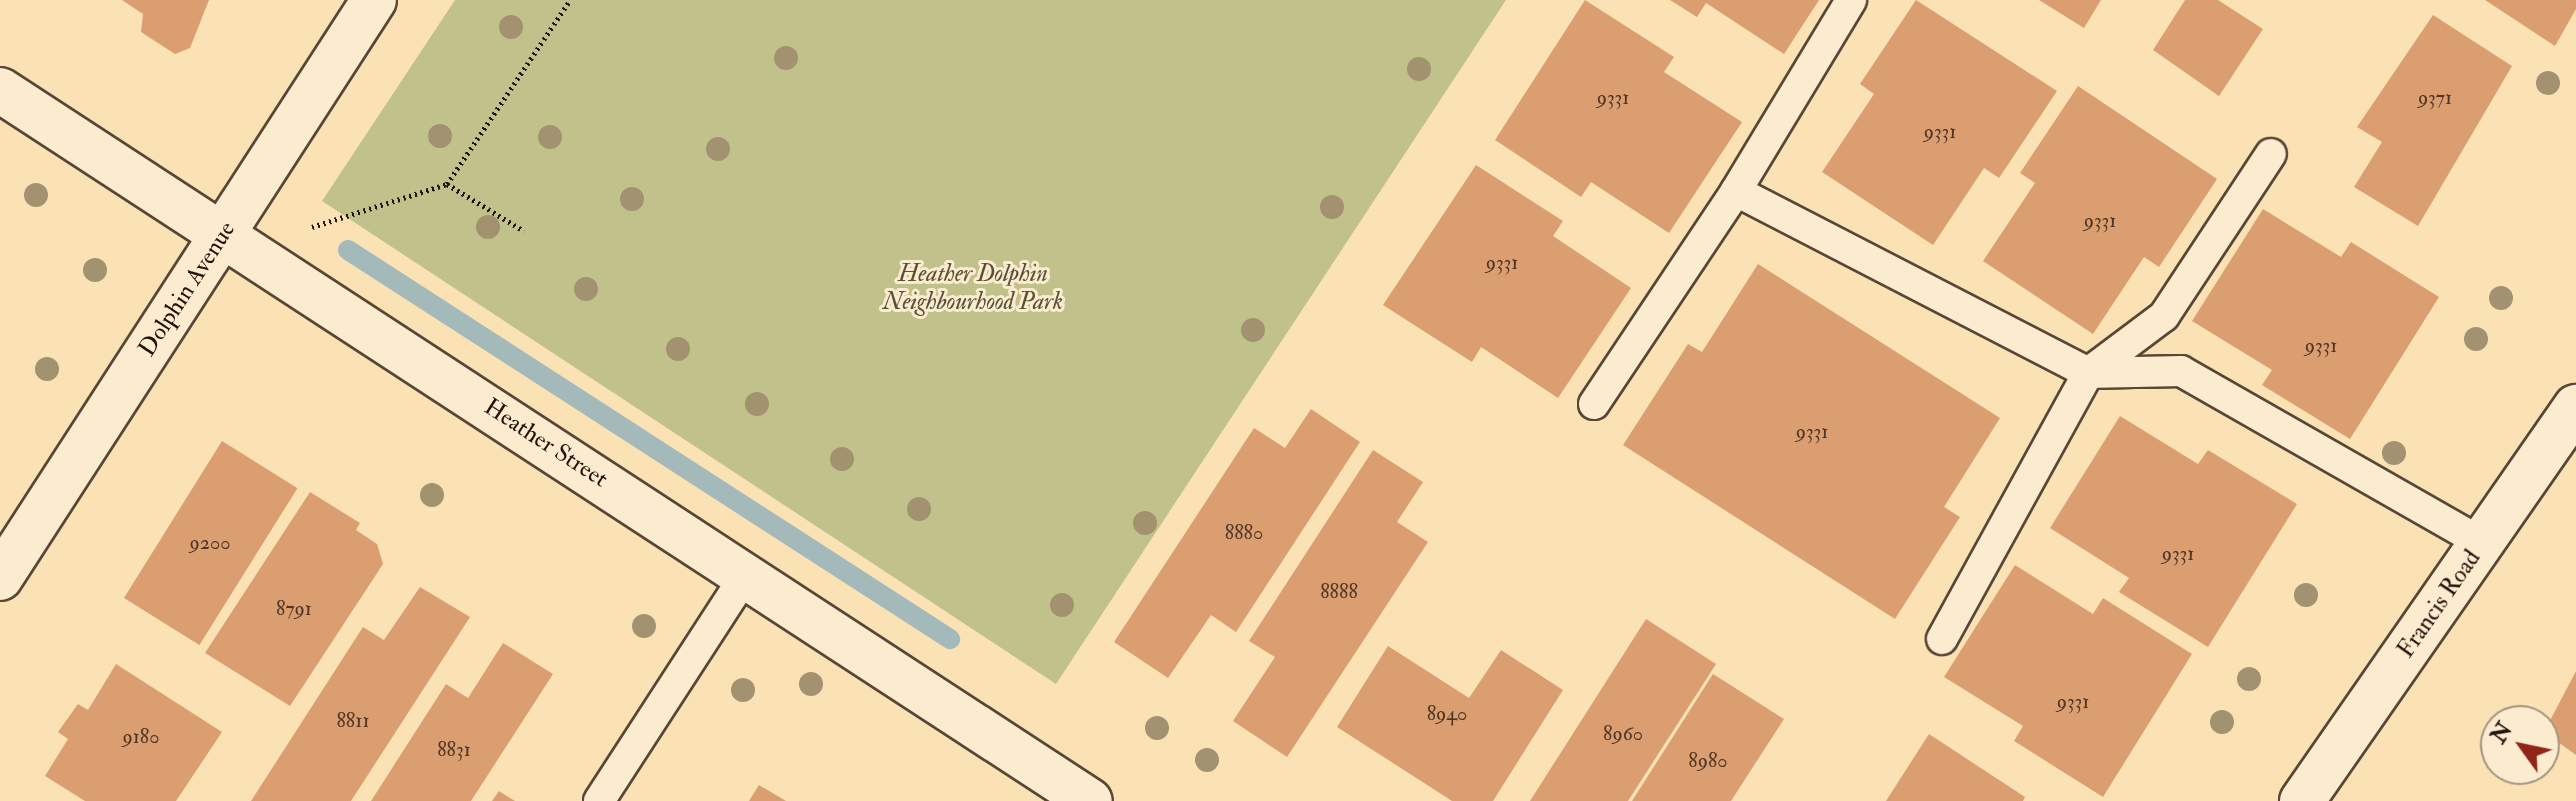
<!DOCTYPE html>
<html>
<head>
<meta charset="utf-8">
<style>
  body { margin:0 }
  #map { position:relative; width:2576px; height:801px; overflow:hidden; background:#fae2b5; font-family:"IM FELL Double Pica",serif }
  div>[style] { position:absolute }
  .green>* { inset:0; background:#c1c28b }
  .stream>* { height:20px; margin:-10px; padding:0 10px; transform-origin:10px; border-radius:10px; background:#a4baba }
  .building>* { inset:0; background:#db9e71; transform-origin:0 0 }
  .path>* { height:5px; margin-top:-2.5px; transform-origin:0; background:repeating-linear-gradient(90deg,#22120b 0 2px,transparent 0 6px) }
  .roads { filter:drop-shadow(2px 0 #584636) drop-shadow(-2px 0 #584636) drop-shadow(0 2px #584636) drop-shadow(0 -2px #584636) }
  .service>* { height:30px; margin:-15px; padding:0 15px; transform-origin:15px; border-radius:15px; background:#fceccf }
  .minor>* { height:44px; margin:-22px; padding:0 22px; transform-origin:22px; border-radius:22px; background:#fceccf }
  .tertiary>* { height:44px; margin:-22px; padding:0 22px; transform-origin:22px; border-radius:22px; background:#fceccf }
  .trees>* { width:24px; height:24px; margin:-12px; border-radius:50%; background:#a29270 }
  span { translate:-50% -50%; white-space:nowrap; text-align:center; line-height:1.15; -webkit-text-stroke:6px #fceccf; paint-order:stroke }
  .number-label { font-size:20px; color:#503524 }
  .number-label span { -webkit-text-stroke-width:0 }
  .park-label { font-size:24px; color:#5a5038; font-style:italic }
  .street-label { font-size:24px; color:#22120b }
  .north { position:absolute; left:2480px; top:705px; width:80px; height:80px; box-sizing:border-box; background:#fceccf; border:2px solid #a59581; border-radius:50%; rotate:303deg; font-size:22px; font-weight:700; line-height:32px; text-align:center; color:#22120b }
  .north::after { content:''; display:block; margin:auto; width:28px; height:36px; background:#8f2418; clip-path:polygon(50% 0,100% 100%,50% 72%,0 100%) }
</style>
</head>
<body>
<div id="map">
  <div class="green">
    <i style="clip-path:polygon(455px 0,1506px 0,1056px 684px,322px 201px)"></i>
  </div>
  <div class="stream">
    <i style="left:348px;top:250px;width:717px;rotate:32.87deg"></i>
  </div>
  <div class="building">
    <i style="clip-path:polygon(122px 0,209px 0,190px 48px,175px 54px,141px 32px,143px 14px)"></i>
    <i style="clip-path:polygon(1585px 0,1674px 57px,1664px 72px,1742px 122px,1669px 233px,1591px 182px,1581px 197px,1495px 140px)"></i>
    <i style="clip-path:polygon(1670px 0,1819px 0,1784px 54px,1706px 3px,1697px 17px)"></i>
    <i style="clip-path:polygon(1916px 0,2057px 91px,1999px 178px,1984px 168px,1933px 245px,1822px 172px,1874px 94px,1860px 84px)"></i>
    <i style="clip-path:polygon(2039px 0,2101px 0,2084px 28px)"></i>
    <i style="clip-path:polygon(2185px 0,2218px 0,2263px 29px,2219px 96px,2153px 50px)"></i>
    <i style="clip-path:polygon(2485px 0,2576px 0,2576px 9px,2555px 46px)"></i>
    <i style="clip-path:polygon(2433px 15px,2512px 66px,2418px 226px,2354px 187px,2382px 142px,2357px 127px)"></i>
    <i style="clip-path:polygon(2078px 86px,2217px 179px,2159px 267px,2144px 257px,2093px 334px,1983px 261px,2035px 183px,2020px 173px)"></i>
    <i style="clip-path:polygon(1476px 165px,1563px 221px,1553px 236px,1631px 288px,1558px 398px,1481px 347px,1472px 362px,1383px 305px)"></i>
    <i style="clip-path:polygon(2263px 209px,2341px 257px,2351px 242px,2439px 297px,2350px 439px,2262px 385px,2272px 370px,2192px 321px)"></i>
    <i style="clip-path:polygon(1758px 264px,2000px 418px,1944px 507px,1960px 517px,1895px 619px,1623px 445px,1688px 344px,1702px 352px)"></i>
    <i style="clip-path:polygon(1311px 409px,1360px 442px,1236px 632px,1211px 615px,1168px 678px,1114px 642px,1254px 428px,1285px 448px)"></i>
    <i style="clip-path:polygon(2120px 416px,2198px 464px,2208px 450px,2297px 504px,2208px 647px,2119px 592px,2129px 578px,2050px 528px)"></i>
    <i style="left:222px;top:441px;width:89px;height:185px;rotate:32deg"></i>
    <i style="clip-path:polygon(1373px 450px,1423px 482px,1397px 522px,1428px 542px,1287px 757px,1233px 721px,1275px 657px,1249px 641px)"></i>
    <i style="clip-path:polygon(310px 492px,360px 523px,356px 530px,377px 544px,383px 564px,290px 706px,205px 653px)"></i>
    <i style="clip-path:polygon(2015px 565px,2093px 614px,2103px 598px,2192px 654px,2103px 797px,2014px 741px,2023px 726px,1944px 677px)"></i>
    <i style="clip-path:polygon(420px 587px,470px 617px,351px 801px,251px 801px,363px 627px,384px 640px)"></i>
    <i style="clip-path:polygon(1646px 619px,1716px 664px,1628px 801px,1530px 801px)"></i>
    <i style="clip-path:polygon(503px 643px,553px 674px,471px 801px,371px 801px,446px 684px,468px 698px)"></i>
    <i style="clip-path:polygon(1388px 646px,1469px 698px,1501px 650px,1563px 690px,1493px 801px,1452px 801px,1337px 727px)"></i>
    <i style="clip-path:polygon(116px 664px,222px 732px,176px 801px,85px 801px,45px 776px,68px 739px,58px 732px,78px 704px,88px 710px)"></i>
    <i style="clip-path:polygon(2576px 671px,2576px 755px,2544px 732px)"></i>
    <i style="clip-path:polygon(1713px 674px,1784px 719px,1731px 801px,1632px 801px)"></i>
    <i style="clip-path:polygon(1929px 734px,2025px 797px,2023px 801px,1886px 801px)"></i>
    <i style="clip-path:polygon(759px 785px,786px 801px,749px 801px)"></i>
    <i style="clip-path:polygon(499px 791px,515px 801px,492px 801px)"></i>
  </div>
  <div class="path">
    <i style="left:447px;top:184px;width:90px;rotate:31.4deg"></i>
    <i style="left:312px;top:227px;width:142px;rotate:-17.7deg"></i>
    <i style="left:447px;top:184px;width:221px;rotate:-56.2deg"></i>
  </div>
  <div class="roads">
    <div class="service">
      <i style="left:1736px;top:191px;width:396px;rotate:27.3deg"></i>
      <i style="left:2088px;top:373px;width:93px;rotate:-1.2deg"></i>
      <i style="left:2181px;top:371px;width:347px;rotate:29.7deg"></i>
      <i style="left:1594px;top:404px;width:256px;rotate:-56.3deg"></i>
      <i style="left:1736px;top:191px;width:223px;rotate:-58.9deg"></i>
      <i style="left:1942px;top:639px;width:303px;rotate:-61.2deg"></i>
      <i style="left:2088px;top:373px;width:95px;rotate:-36.9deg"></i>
      <i style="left:2164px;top:316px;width:194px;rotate:-56.6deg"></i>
      <i style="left:599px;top:801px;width:270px;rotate:-57deg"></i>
    </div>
    <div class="minor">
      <i style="left:0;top:90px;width:1301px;rotate:33.12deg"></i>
      <i style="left:0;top:578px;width:688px;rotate:-57.09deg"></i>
    </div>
    <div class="tertiary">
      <i style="left:2302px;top:801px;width:480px;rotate:-55.2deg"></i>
    </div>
  </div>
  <div class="trees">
    <i style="left:511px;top:27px"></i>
    <i style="left:786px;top:58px"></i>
    <i style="left:1419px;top:69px"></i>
    <i style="left:2548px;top:83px"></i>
    <i style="left:440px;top:136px"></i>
    <i style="left:550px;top:137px"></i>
    <i style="left:718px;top:149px"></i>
    <i style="left:36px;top:195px"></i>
    <i style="left:632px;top:199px"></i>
    <i style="left:1332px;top:207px"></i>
    <i style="left:488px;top:227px"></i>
    <i style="left:95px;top:270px"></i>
    <i style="left:586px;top:289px"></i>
    <i style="left:2501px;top:298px"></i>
    <i style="left:1253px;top:330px"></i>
    <i style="left:2476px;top:339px"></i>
    <i style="left:678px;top:349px"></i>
    <i style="left:47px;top:369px"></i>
    <i style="left:757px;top:404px"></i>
    <i style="left:2394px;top:453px"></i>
    <i style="left:842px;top:459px"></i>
    <i style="left:432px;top:495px"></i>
    <i style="left:919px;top:509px"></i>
    <i style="left:1145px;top:523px"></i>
    <i style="left:2306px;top:595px"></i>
    <i style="left:1062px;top:605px"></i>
    <i style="left:644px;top:626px"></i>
    <i style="left:2249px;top:679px"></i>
    <i style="left:811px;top:684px"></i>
    <i style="left:743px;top:690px"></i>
    <i style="left:2222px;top:722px"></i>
    <i style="left:1157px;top:728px"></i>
    <i style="left:1207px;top:760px"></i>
  </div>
  <div class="number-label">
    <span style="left:1613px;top:97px">9331</span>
    <span style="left:2435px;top:97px">9371</span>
    <span style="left:1940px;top:131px">9331</span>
    <span style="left:2100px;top:220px">9331</span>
    <span style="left:1502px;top:262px">9331</span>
    <span style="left:2321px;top:345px">9331</span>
    <span style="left:1812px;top:431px">9331</span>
    <span style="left:1244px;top:532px">8880</span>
    <span style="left:210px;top:542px">9200</span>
    <span style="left:2178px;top:553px">9331</span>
    <span style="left:1339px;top:591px">8888</span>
    <span style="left:294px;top:608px">8791</span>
    <span style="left:2073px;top:701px">9331</span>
    <span style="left:1447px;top:713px">8940</span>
    <span style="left:353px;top:720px">8811</span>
    <span style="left:1623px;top:733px">8960</span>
    <span style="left:141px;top:736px">9180</span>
    <span style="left:454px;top:749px">8831</span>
    <span style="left:1708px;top:760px">8980</span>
  </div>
  <div class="park-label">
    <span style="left:973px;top:288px">Heather Dolphin<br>Neighbourhood Park</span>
  </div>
  <div class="street-label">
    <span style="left:187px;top:289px;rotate:-57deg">Dolphin Avenue</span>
    <span style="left:546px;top:443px;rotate:33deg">Heather Street</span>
    <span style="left:2439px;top:604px;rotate:-55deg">Francis Road</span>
  </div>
  <div class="north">N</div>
</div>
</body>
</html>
